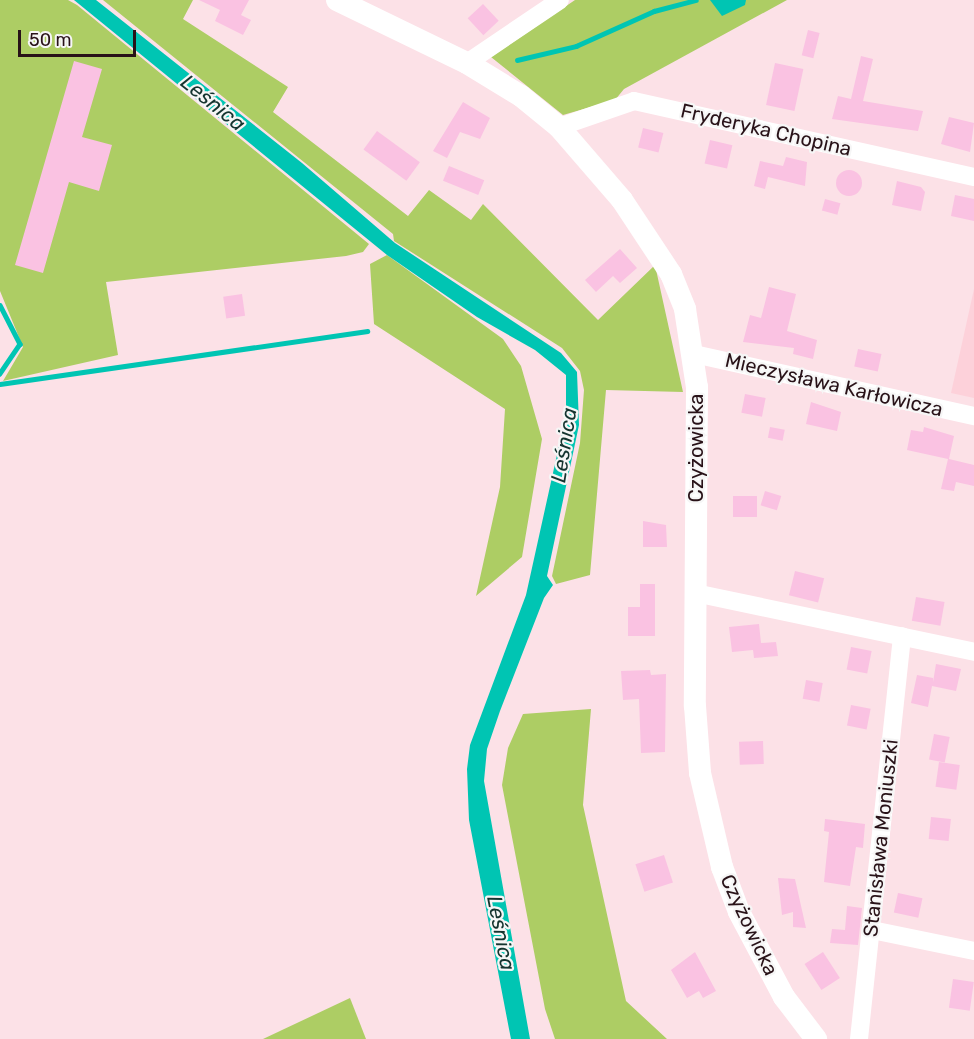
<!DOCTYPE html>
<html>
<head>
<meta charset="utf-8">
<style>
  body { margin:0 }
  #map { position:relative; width:974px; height:1039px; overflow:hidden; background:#fce1e7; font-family:Rubik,sans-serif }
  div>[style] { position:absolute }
  .built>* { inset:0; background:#fdd1da }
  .green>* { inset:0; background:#adcd64 }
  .water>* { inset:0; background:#00c5b3 }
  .stream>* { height:4.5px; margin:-2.25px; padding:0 2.25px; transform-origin:2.25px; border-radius:2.25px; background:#00c5b3 }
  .building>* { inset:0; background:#fac2e2; transform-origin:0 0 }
  .round { border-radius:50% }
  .minor>* { height:18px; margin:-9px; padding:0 9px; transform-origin:9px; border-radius:9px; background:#fff }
  .tertiary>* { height:22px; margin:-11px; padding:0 11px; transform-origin:11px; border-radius:11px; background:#fff }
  span { translate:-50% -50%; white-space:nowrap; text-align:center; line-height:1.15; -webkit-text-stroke:4.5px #f6f6f6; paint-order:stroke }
  .street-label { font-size:20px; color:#281218 }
  .water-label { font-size:21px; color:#14342f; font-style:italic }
  .scale { position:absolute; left:18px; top:30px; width:118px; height:27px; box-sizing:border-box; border:3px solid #281218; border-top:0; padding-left:8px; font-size:18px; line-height:21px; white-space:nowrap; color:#281218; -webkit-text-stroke:4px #f6f6f6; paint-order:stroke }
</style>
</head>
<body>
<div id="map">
  <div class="built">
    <i style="clip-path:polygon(974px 289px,974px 398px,951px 393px)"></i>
  </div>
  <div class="green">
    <i style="clip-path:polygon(0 0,68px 0,77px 5px,369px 244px,363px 252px,346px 256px,106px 282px,118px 355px,3px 381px,23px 347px,0 291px)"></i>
    <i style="clip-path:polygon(103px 0,193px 0,183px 19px,288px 87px,273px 112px,408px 216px,429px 190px,471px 220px,483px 204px,598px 320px,655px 265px,683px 392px,606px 390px,590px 575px,556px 584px,552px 576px,580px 443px,584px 390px,580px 371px,562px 348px,394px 241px,393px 234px)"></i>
    <i style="clip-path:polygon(575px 0,787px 0,624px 89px,615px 100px,563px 115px,491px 57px)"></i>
    <i style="clip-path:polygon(387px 255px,503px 339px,521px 366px,542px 439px,522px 557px,476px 596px,500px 487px,505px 409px,374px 324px,370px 264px)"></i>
    <i style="clip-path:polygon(591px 709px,583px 805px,626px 1001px,667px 1039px,555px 1039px,545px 1009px,502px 785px,508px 748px,523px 714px)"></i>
    <i style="clip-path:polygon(350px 998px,366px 1039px,263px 1039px)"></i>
  </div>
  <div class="water">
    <i style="clip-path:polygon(74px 0,96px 0,302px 163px,395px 243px,561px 353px,577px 372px,579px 425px,547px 576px,553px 585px,544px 598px,500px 711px,487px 749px,484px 781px,530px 1039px,511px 1039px,509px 1029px,469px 820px,467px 769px,470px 745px,526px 595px,566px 414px,566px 375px,535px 350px,477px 317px,387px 255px)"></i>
    <i style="clip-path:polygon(710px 0,746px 0,745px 5px,722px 16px)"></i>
  </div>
  <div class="stream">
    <i style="left:517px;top:60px;width:61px;rotate:-13.3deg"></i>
    <i style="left:576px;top:46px;width:85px;rotate:-24.2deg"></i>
    <i style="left:654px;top:11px;width:43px;rotate:-14.7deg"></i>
    <i style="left:0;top:305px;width:44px;rotate:62.9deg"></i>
    <i style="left:20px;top:344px;width:36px;rotate:124deg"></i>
    <i style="left:0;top:384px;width:371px;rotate:-8.2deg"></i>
  </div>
  <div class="building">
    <i style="clip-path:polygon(199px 0,249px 0,241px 15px,251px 20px,243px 35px,215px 21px,220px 10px)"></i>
    <i style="left:483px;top:4px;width:23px;height:21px;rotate:47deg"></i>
    <i style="left:808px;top:30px;width:12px;height:26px;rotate:14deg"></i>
    <i style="clip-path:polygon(861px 56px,873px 59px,863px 101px,923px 111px,918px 131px,832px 119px,838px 96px,851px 99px)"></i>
    <i style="clip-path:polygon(74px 61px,102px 69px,82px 137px,112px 145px,99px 191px,69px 182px,43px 273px,15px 265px)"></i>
    <i style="left:775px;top:63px;width:29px;height:43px;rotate:12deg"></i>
    <i style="clip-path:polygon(463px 102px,490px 118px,480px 139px,460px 132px,447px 158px,433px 151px)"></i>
    <i style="clip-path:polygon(949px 117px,974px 123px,970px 152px,941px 144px)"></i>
    <i style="left:643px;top:128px;width:21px;height:20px;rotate:14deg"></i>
    <i style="left:377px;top:131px;width:53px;height:23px;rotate:36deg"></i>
    <i style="left:710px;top:140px;width:23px;height:24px;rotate:13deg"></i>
    <i style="clip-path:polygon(786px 157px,807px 162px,805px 186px,768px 177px,765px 189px,754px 186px,760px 161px,783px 166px)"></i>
    <i style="left:449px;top:166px;width:38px;height:16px;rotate:22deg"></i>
    <i class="round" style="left:836px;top:170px;width:26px;height:26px"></i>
    <i style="clip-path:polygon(897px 181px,921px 187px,925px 192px,921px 211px,892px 205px)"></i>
    <i style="clip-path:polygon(955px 195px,974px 199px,974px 221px,951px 216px)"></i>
    <i style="left:825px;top:199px;width:16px;height:12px;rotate:15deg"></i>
    <i style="clip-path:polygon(620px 249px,637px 268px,620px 283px,613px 276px,596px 292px,585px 280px)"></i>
    <i style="clip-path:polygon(769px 287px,796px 294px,787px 331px,817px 340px,813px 359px,793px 354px,794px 348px,743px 342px,750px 315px,761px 318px)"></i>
    <i style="left:242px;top:294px;width:22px;height:19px;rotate:82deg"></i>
    <i style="left:858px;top:349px;width:24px;height:18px;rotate:12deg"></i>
    <i style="left:745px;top:394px;width:21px;height:19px;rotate:11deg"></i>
    <i style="clip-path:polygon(811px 402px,841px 412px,837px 431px,806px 424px)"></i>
    <i style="left:770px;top:427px;width:15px;height:11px;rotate:11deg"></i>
    <i style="clip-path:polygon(924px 427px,954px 436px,949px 459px,974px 465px,974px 486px,956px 482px,954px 491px,941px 489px,948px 459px,907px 450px,911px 430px,923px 432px)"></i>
    <i style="left:765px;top:491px;width:17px;height:15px;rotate:17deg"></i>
    <i style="left:733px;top:496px;width:24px;height:21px"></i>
    <i style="clip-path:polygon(643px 521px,666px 525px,667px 547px,643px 547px)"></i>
    <i style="left:795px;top:571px;width:30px;height:25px;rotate:14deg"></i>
    <i style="clip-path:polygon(640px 584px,655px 584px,655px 636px,628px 636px,628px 607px,640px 607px)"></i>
    <i style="left:916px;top:597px;width:29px;height:24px;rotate:10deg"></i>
    <i style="clip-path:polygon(759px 624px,761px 643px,776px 642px,778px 656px,754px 658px,753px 650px,732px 652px,729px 627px)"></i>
    <i style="left:851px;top:647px;width:21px;height:23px;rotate:11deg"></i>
    <i style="clip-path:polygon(936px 664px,961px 669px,956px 691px,932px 686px,928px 707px,911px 703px,917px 675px,933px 678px,933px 682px)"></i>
    <i style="clip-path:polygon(650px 670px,651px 675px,666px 674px,665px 752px,641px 753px,639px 699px,623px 700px,621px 671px)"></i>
    <i style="left:806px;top:680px;width:17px;height:19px;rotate:10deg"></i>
    <i style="left:851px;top:705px;width:20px;height:21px;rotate:11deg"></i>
    <i style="left:934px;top:734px;width:16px;height:26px;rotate:11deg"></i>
    <i style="left:763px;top:741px;width:23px;height:24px;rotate:88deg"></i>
    <i style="left:939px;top:762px;width:21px;height:25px;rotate:8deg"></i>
    <i style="left:931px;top:817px;width:20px;height:22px;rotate:6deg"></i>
    <i style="clip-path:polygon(825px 819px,865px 824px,863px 848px,856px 847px,850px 886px,824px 882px,829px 832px,824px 831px)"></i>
    <i style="left:664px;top:855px;width:29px;height:30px;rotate:72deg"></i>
    <i style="clip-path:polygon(778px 878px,795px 879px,806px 928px,793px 927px,793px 912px,782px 915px)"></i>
    <i style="left:898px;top:893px;width:25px;height:20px;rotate:12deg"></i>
    <i style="clip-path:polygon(847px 906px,862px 908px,858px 945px,830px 943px,832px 929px,845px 930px)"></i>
    <i style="clip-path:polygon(695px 952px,716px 991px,703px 998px,699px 991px,687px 998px,671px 970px)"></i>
    <i style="left:823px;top:952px;width:31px;height:22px;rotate:57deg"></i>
    <i style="left:953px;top:979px;width:21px;height:29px;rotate:8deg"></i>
  </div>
  <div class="minor">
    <i style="left:467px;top:63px;width:112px;rotate:-34.1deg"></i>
    <i style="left:559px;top:127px;width:79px;rotate:-19.1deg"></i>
    <i style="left:634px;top:101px;width:348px;rotate:12.6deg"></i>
    <i style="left:694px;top:354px;width:287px;rotate:12.5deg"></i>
    <i style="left:695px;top:593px;width:285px;rotate:11.9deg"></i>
    <i style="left:872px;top:930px;width:104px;rotate:11.6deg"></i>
    <i style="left:859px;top:1039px;width:405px;rotate:-83.9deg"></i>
  </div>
  <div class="tertiary">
    <i style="left:337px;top:0;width:144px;rotate:25.9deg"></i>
    <i style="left:467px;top:63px;width:63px;rotate:31.4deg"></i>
    <i style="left:521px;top:96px;width:49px;rotate:39.2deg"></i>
    <i style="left:559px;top:127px;width:96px;rotate:49.2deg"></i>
    <i style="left:622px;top:200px;width:89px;rotate:56.5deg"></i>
    <i style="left:671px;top:274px;width:38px;rotate:68deg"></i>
    <i style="left:685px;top:309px;width:79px;rotate:81.3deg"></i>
    <i style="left:697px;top:387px;width:319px;rotate:90.4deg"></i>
    <i style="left:695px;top:706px;width:67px;rotate:85.7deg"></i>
    <i style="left:700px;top:773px;width:97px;rotate:76.8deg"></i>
    <i style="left:722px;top:867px;width:48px;rotate:69.3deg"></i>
    <i style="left:739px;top:912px;width:96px;rotate:62.1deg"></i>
    <i style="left:784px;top:997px;width:53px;rotate:52.7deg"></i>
  </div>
  <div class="street-label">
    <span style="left:766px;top:130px;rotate:13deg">Fryderyka Chopina</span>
    <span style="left:834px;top:385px;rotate:13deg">Mieczysława Karłowicza</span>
    <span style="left:696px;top:448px;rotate:-90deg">Czyżowicka</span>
    <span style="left:881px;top:838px;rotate:-84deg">Stanisława Moniuszki</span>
    <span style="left:749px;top:925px;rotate:65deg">Czyżowicka</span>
  </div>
  <div class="water-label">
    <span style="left:213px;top:103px;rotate:39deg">Leśnica</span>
    <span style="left:564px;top:445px;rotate:-81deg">Leśnica</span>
    <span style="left:501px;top:933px;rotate:79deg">Leśnica</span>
  </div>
  <div class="scale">50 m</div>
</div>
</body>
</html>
